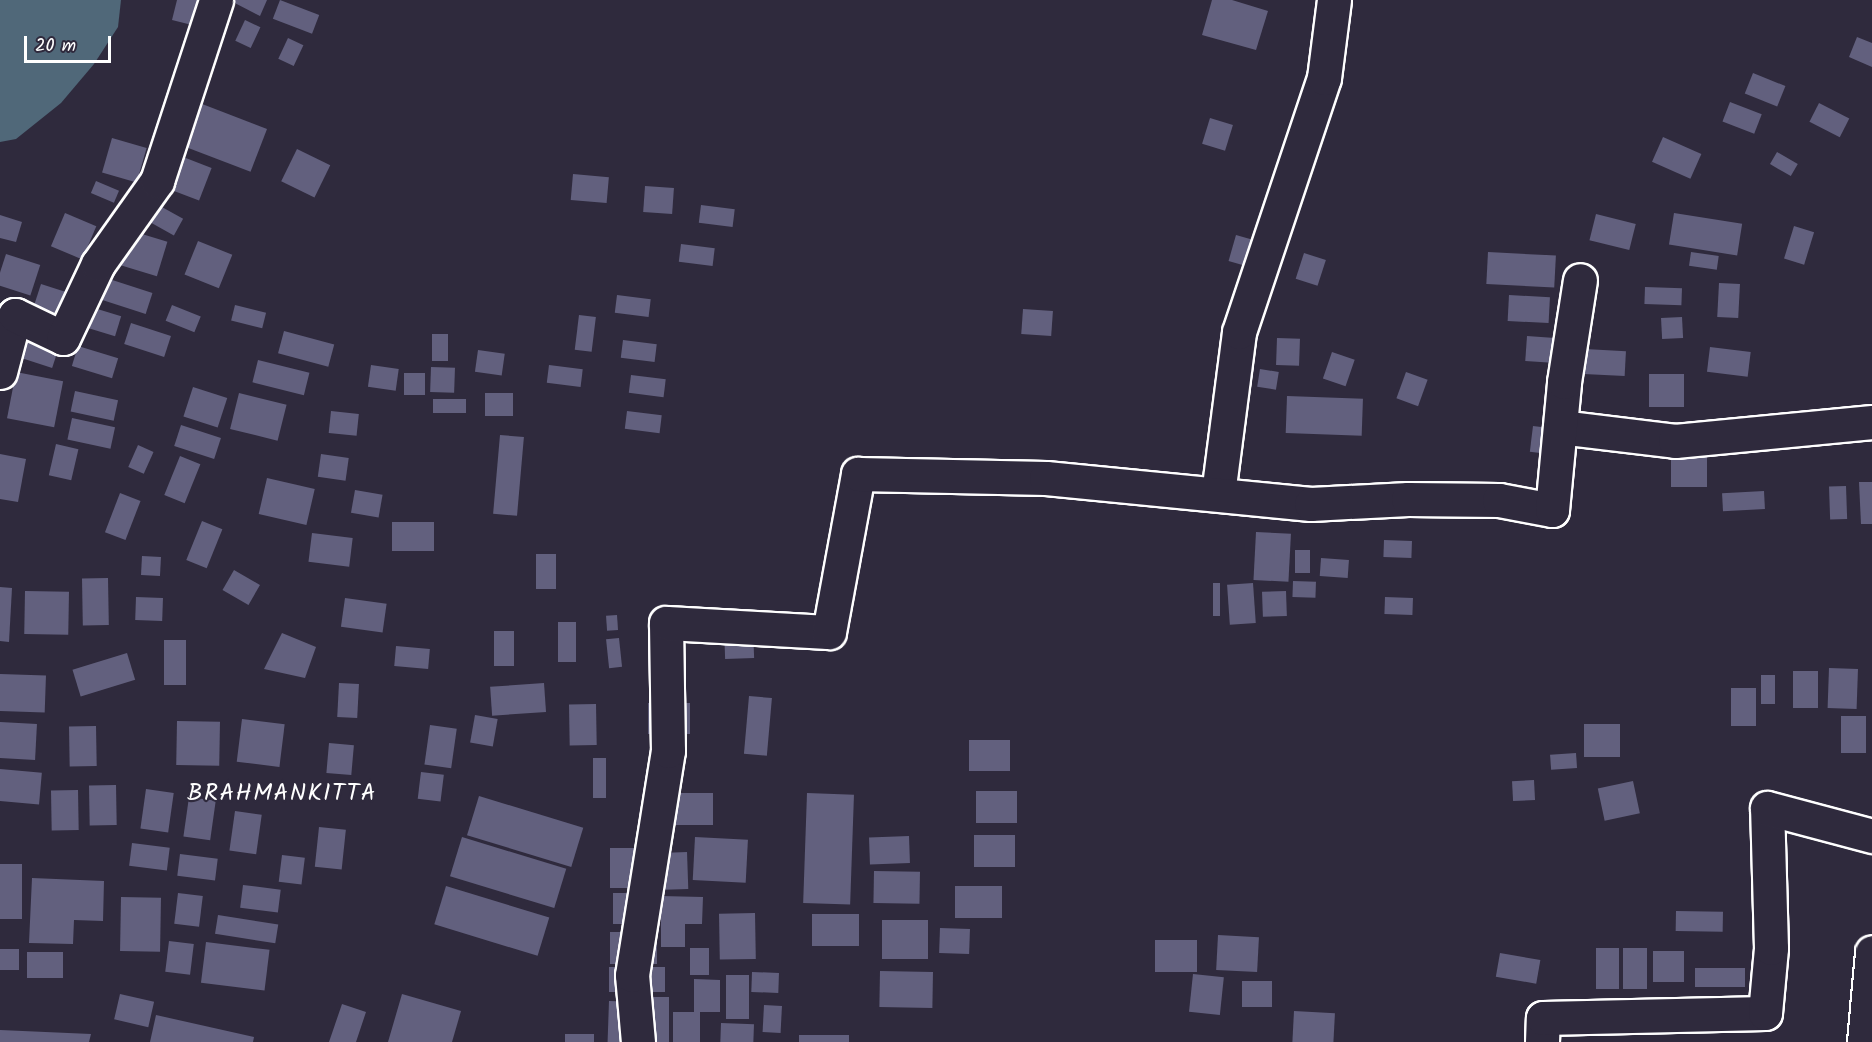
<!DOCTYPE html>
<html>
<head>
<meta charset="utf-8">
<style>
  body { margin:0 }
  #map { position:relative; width:1872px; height:1042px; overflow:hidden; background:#2f2a3d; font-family:Kalam,sans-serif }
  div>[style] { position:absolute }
  .water>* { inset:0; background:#506879 }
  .building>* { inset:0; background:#62607e; transform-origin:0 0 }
  .roads { filter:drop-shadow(2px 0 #fff) drop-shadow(-2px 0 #fff) drop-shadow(0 2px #fff) drop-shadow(0 -2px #fff) }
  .minor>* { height:33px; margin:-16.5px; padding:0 16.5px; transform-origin:16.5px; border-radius:16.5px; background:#2f2a3d }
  span { translate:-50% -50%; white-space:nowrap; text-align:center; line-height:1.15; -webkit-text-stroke:4.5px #2f2a3d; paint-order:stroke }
  .quarter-label { font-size:24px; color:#fff; letter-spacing:1.5px }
  .scale { position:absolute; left:24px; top:36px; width:87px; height:27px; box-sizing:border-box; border:3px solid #fff; border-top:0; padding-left:8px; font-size:18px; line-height:21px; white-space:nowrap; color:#fff; -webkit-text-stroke:4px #2f2a3d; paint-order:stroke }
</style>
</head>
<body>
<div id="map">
  <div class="water">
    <i style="clip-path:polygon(0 0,121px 0,118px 27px,94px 64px,61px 103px,16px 139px,0 142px)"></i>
  </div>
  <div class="building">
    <i style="clip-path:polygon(177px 0,203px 0,196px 26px,172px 20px)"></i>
    <i style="clip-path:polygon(229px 0,267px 0,260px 16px)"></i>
    <i style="left:280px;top:0;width:42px;height:20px;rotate:21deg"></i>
    <i style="clip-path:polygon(1212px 0,1232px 0,1268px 11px,1256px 50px,1202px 35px)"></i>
    <i style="left:245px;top:20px;width:17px;height:23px;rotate:25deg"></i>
    <i style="clip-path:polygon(1857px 37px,1872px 43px,1872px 67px,1849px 57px)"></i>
    <i style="left:288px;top:38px;width:17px;height:23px;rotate:25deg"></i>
    <i style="left:1753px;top:73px;width:35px;height:22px;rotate:22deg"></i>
    <i style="left:197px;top:102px;width:75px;height:46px;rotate:21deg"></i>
    <i style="left:1730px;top:102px;width:34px;height:21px;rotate:21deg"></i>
    <i style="left:1819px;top:103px;width:34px;height:21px;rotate:27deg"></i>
    <i style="left:1210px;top:118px;width:24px;height:27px;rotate:17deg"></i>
    <i style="left:1663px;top:137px;width:42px;height:27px;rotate:24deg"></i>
    <i style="left:112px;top:138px;width:36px;height:36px;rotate:16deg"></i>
    <i style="left:297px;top:149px;width:37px;height:36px;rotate:26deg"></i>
    <i style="left:1777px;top:152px;width:24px;height:14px;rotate:30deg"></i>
    <i style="left:178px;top:155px;width:36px;height:35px;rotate:21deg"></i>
    <i style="left:573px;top:174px;width:36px;height:26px;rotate:5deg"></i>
    <i style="left:96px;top:181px;width:25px;height:13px;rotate:23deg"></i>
    <i style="left:645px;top:186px;width:29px;height:26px;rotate:4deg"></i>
    <i style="left:142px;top:196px;width:47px;height:19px;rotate:29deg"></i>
    <i style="left:701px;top:205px;width:34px;height:18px;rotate:7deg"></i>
    <i style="left:65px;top:213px;width:34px;height:36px;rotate:23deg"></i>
    <i style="left:1674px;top:213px;width:69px;height:32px;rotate:9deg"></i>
    <i style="left:1596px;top:214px;width:41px;height:27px;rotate:14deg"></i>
    <i style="clip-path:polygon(0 215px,22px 222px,16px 242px,0 238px)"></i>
    <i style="left:1794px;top:226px;width:21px;height:34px;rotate:17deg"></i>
    <i style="left:132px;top:231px;width:37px;height:36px;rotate:17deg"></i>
    <i style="left:1236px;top:235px;width:46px;height:27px;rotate:16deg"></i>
    <i style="left:198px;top:241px;width:37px;height:36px;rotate:22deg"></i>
    <i style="left:681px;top:244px;width:34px;height:18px;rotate:7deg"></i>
    <i style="left:1488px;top:252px;width:68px;height:32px;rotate:3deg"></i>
    <i style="left:1691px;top:252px;width:28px;height:14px;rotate:8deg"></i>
    <i style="left:1304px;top:253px;width:23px;height:27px;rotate:18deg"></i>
    <i style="left:6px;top:254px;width:36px;height:32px;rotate:18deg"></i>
    <i style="left:103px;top:277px;width:52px;height:22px;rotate:18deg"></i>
    <i style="left:1719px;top:283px;width:21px;height:34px;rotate:3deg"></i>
    <i style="left:41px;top:284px;width:36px;height:31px;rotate:18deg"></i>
    <i style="left:1645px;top:287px;width:37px;height:17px;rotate:2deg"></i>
    <i style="left:617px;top:295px;width:34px;height:18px;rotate:7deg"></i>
    <i style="left:1509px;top:295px;width:41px;height:26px;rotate:3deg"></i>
    <i style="left:81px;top:304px;width:42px;height:21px;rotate:17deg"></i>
    <i style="left:172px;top:305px;width:31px;height:17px;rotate:22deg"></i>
    <i style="left:235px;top:305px;width:32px;height:16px;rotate:14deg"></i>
    <i style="left:1023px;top:309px;width:30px;height:25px;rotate:4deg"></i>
    <i style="left:579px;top:315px;width:17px;height:35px;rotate:7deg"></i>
    <i style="left:1682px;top:317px;width:21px;height:21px;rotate:87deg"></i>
    <i style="left:131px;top:323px;width:42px;height:22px;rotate:18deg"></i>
    <i style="left:284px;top:331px;width:52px;height:23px;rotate:15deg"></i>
    <i style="left:19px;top:334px;width:42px;height:22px;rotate:18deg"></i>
    <i style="left:432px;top:334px;width:16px;height:27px"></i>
    <i style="left:1527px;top:336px;width:42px;height:25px;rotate:4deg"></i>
    <i style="left:1277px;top:338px;width:23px;height:27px;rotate:2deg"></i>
    <i style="left:623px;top:340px;width:34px;height:18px;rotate:7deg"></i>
    <i style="left:78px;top:346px;width:42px;height:21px;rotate:17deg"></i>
    <i style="left:1710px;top:347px;width:41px;height:25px;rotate:7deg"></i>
    <i style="left:1585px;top:349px;width:41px;height:25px;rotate:3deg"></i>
    <i style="left:478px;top:350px;width:27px;height:22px;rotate:8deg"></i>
    <i style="left:1332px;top:352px;width:24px;height:28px;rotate:19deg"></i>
    <i style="left:258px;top:360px;width:53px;height:23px;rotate:14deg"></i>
    <i style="left:371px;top:365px;width:28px;height:22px;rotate:8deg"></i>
    <i style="left:549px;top:365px;width:34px;height:18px;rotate:7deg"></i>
    <i style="left:431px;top:367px;width:24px;height:25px;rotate:2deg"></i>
    <i style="left:1260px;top:369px;width:19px;height:18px;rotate:9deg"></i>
    <i style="left:16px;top:372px;width:48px;height:47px;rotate:11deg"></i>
    <i style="left:1406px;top:372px;width:23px;height:28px;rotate:20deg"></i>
    <i style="left:404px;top:373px;width:21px;height:22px"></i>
    <i style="left:1649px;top:374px;width:35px;height:33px"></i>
    <i style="left:631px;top:375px;width:35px;height:18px;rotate:7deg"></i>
    <i style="left:193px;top:387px;width:36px;height:31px;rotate:18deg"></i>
    <i style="left:75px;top:391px;width:44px;height:21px;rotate:12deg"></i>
    <i style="left:239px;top:393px;width:49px;height:37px;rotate:14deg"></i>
    <i style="left:513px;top:393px;width:23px;height:28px;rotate:90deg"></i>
    <i style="left:1287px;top:396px;width:76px;height:37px;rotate:2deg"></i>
    <i style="left:433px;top:399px;width:33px;height:14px"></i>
    <i style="left:331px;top:411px;width:28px;height:22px;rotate:6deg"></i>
    <i style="left:627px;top:411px;width:35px;height:18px;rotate:7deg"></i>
    <i style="left:72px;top:418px;width:44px;height:22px;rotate:12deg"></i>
    <i style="left:181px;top:425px;width:42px;height:22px;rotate:18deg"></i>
    <i style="left:1533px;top:426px;width:41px;height:26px;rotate:7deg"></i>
    <i style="left:500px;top:435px;width:24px;height:79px;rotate:5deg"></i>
    <i style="left:56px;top:444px;width:23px;height:32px;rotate:13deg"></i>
    <i style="left:138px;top:445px;width:17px;height:24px;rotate:24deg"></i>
    <i style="clip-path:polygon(0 454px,26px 459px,18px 502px,0 499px)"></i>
    <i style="left:321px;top:454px;width:28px;height:23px;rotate:8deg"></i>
    <i style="left:1671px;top:454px;width:36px;height:33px"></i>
    <i style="left:180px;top:456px;width:22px;height:42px;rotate:22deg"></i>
    <i style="left:267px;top:478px;width:49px;height:37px;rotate:13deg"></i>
    <i style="clip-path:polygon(1859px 482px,1872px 482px,1872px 524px,1861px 524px)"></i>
    <i style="left:1846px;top:486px;width:33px;height:17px;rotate:88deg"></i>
    <i style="left:355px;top:490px;width:28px;height:23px;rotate:10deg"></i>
    <i style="left:1764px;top:491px;width:18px;height:42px;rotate:87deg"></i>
    <i style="left:120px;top:493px;width:22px;height:42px;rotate:21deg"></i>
    <i style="left:202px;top:521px;width:22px;height:42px;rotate:22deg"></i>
    <i style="left:434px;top:522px;width:29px;height:42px;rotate:90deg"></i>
    <i style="left:1256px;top:532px;width:35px;height:48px;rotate:3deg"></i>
    <i style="left:312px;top:533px;width:41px;height:29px;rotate:7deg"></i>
    <i style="left:1384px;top:540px;width:28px;height:17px;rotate:2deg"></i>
    <i style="left:1295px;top:550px;width:15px;height:23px"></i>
    <i style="left:536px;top:554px;width:20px;height:35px"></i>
    <i style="left:142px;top:556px;width:19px;height:19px;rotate:3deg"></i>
    <i style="left:1321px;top:558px;width:28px;height:18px;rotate:4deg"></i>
    <i style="left:234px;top:570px;width:30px;height:23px;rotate:30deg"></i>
    <i style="left:108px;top:578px;width:47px;height:26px;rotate:89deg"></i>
    <i style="left:1293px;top:581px;width:23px;height:16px;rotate:2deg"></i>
    <i style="left:1213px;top:583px;width:7px;height:33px"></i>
    <i style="left:1253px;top:583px;width:40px;height:26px;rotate:86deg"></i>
    <i style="clip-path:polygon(0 587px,12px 588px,9px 642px,0 641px)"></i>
    <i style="left:25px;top:591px;width:44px;height:43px;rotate:1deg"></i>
    <i style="left:1286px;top:591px;width:25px;height:24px;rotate:88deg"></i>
    <i style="left:136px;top:597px;width:27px;height:23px;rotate:2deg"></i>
    <i style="left:1385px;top:597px;width:28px;height:17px;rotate:2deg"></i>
    <i style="left:345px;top:598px;width:42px;height:29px;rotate:8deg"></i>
    <i style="left:617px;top:615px;width:15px;height:11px;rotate:86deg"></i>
    <i style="left:558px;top:622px;width:18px;height:40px"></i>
    <i style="left:753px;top:626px;width:32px;height:29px;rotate:88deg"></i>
    <i style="left:494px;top:631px;width:20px;height:35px"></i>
    <i style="clip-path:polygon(282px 633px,316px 647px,305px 678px,264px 669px)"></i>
    <i style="left:619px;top:638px;width:29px;height:13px;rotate:84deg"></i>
    <i style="left:164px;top:640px;width:22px;height:45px"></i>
    <i style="left:396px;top:646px;width:34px;height:20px;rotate:5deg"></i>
    <i style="left:127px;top:653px;width:28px;height:57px;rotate:73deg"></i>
    <i style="left:1829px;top:668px;width:29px;height:40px;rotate:2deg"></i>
    <i style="left:1793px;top:671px;width:25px;height:37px"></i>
    <i style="left:0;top:674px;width:46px;height:37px;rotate:2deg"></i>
    <i style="left:1761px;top:675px;width:14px;height:29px"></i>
    <i style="left:339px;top:683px;width:20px;height:34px;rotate:3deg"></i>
    <i style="left:544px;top:683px;width:29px;height:54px;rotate:86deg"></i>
    <i style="left:1731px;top:688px;width:25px;height:38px"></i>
    <i style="left:749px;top:696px;width:23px;height:58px;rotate:5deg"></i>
    <i style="left:648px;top:703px;width:42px;height:31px"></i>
    <i style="left:596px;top:704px;width:41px;height:27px;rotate:89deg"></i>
    <i style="left:475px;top:715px;width:23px;height:28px;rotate:10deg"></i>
    <i style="left:1841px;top:716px;width:25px;height:37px"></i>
    <i style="left:242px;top:719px;width:43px;height:43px;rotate:7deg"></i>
    <i style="left:177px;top:721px;width:43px;height:44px;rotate:1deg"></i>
    <i style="left:0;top:722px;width:37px;height:36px;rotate:3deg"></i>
    <i style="left:1584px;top:724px;width:36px;height:33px"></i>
    <i style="left:430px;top:725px;width:27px;height:40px;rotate:8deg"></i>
    <i style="left:96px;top:726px;width:40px;height:27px;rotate:89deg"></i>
    <i style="left:969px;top:740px;width:41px;height:31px"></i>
    <i style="left:329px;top:743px;width:25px;height:30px;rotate:5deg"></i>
    <i style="left:1576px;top:753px;width:15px;height:26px;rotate:86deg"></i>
    <i style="left:593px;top:758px;width:13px;height:40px"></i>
    <i style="left:0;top:769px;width:42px;height:32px;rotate:5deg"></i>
    <i style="left:421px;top:772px;width:23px;height:27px;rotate:7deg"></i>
    <i style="left:1534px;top:780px;width:20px;height:22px;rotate:87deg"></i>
    <i style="left:1633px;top:781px;width:33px;height:36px;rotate:78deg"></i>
    <i style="left:116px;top:785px;width:40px;height:27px;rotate:89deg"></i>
    <i style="left:146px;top:789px;width:28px;height:40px;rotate:8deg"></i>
    <i style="left:78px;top:790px;width:40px;height:27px;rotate:89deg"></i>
    <i style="left:976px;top:791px;width:41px;height:32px"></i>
    <i style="left:666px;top:793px;width:47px;height:32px"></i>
    <i style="left:807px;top:793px;width:47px;height:110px;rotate:2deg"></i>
    <i style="left:479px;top:796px;width:109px;height:41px;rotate:17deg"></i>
    <i style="left:189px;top:797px;width:27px;height:40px;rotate:8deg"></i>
    <i style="left:235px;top:811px;width:27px;height:40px;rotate:8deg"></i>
    <i style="left:319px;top:827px;width:27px;height:40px;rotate:6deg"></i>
    <i style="left:974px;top:835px;width:41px;height:32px"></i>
    <i style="left:909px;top:836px;width:27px;height:40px;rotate:88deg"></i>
    <i style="left:462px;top:837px;width:109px;height:41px;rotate:17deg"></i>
    <i style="left:695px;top:837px;width:53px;height:43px;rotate:3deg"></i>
    <i style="left:132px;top:843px;width:38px;height:23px;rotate:7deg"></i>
    <i style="left:610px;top:848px;width:33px;height:40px"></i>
    <i style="left:687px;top:852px;width:37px;height:40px;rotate:88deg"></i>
    <i style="left:180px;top:854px;width:38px;height:22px;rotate:7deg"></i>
    <i style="left:282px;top:855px;width:23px;height:27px;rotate:7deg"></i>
    <i style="left:0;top:864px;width:22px;height:55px"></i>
    <i style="left:874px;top:871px;width:46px;height:32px;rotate:1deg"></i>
    <i style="clip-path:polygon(32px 878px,104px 881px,103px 921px,74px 920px,73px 944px,29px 943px)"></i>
    <i style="left:243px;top:885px;width:38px;height:23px;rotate:7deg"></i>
    <i style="left:446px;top:886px;width:108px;height:40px;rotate:17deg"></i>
    <i style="left:955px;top:886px;width:47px;height:32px"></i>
    <i style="left:178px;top:893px;width:25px;height:31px;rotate:7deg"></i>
    <i style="left:613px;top:893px;width:27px;height:31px"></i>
    <i style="clip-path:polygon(661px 896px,703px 897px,702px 924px,685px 924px,685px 947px,661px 947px)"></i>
    <i style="left:121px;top:897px;width:40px;height:54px;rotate:1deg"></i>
    <i style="left:1676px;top:911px;width:47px;height:20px;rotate:1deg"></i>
    <i style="left:755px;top:913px;width:46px;height:36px;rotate:89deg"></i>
    <i style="left:812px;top:914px;width:47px;height:32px"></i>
    <i style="left:218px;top:915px;width:61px;height:19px;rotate:9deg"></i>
    <i style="left:882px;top:920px;width:46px;height:39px"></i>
    <i style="left:940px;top:928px;width:30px;height:25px;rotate:2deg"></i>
    <i style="left:610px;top:932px;width:47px;height:32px"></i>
    <i style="left:1218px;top:935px;width:41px;height:35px;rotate:3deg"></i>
    <i style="left:1155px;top:940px;width:42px;height:32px"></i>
    <i style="left:169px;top:941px;width:25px;height:31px;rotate:7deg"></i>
    <i style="left:206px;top:942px;width:64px;height:41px;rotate:7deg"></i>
    <i style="left:690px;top:948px;width:19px;height:27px"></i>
    <i style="left:1596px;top:948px;width:23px;height:41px"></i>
    <i style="left:1623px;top:948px;width:24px;height:41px"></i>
    <i style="left:0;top:949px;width:19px;height:21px"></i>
    <i style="left:1653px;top:951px;width:31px;height:31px"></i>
    <i style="left:27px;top:952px;width:36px;height:26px"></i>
    <i style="left:1500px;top:953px;width:41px;height:24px;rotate:10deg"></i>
    <i style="left:665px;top:967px;width:25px;height:56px;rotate:90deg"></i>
    <i style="left:1695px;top:968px;width:50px;height:19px"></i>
    <i style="left:880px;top:971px;width:53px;height:36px;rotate:1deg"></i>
    <i style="left:752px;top:972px;width:27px;height:20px;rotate:2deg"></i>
    <i style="left:1193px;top:974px;width:31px;height:38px;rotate:6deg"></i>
    <i style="left:726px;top:975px;width:23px;height:44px"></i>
    <i style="clip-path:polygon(694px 979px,720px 980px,720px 1012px,700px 1012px,700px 1042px,673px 1042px,673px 1012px,694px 1012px)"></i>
    <i style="left:1242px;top:981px;width:30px;height:26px"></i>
    <i style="left:120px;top:994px;width:35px;height:26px;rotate:13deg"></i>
    <i style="clip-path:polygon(402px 994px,461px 1011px,452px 1042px,388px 1042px)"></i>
    <i style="left:645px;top:997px;width:24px;height:45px"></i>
    <i style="left:609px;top:1001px;width:24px;height:41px;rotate:2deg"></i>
    <i style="clip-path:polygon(342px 1004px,366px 1012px,356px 1042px,329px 1042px)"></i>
    <i style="left:764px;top:1005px;width:18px;height:27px;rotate:3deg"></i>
    <i style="left:1294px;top:1011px;width:41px;height:31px;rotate:3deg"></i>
    <i style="clip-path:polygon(156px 1015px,254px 1037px,253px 1042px,150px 1042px)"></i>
    <i style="left:721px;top:1023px;width:33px;height:19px;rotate:2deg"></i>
    <i style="clip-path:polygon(0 1030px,91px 1034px,89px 1042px,0 1042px)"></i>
    <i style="left:565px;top:1034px;width:29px;height:8px"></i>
    <i style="left:799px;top:1035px;width:50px;height:7px"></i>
  </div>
  <div class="roads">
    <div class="minor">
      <i style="left:0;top:372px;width:59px;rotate:-75.3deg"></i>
      <i style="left:15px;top:315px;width:53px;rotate:25.6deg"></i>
      <i style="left:63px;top:338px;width:82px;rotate:-64.7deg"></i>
      <i style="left:98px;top:264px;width:102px;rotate:-54.6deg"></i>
      <i style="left:157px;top:181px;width:190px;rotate:-71.9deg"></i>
      <i style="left:1560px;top:427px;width:116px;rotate:6.9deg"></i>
      <i style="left:1675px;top:441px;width:198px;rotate:-5.5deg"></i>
      <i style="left:1218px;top:494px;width:163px;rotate:-82.6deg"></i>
      <i style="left:1239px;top:332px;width:268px;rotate:-71.5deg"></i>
      <i style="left:1324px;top:78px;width:79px;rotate:-82.7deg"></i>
      <i style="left:638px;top:1042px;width:67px;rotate:-95.1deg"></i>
      <i style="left:632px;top:975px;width:227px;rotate:-80.9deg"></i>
      <i style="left:668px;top:751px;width:128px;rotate:-90.9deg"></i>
      <i style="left:666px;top:623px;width:163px;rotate:3.2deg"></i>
      <i style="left:829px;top:632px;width:161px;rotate:-79.6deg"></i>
      <i style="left:858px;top:474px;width:188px;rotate:1.2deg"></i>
      <i style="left:1046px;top:478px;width:266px;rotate:5.6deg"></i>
      <i style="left:1311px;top:504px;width:97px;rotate:-3deg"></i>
      <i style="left:1408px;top:499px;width:91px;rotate:0.6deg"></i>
      <i style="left:1499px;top:500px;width:54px;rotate:10.7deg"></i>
      <i style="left:1552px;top:510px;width:129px;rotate:-84.6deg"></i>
      <i style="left:1564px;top:382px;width:103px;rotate:-81.1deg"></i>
      <i style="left:1542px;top:1042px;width:24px;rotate:-88deg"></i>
      <i style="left:1543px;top:1018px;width:222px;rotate:-1.3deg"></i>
      <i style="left:1765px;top:1013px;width:65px;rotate:-84.7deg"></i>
      <i style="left:1771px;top:948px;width:140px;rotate:-91.6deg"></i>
      <i style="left:1767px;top:808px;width:109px;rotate:14.9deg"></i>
      <i style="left:1864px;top:1042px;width:90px;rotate:-84.9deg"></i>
    </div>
  </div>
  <div class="quarter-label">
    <span style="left:282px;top:794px">BRAHMANKITTA</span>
  </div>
  <div class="scale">20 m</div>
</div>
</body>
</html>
